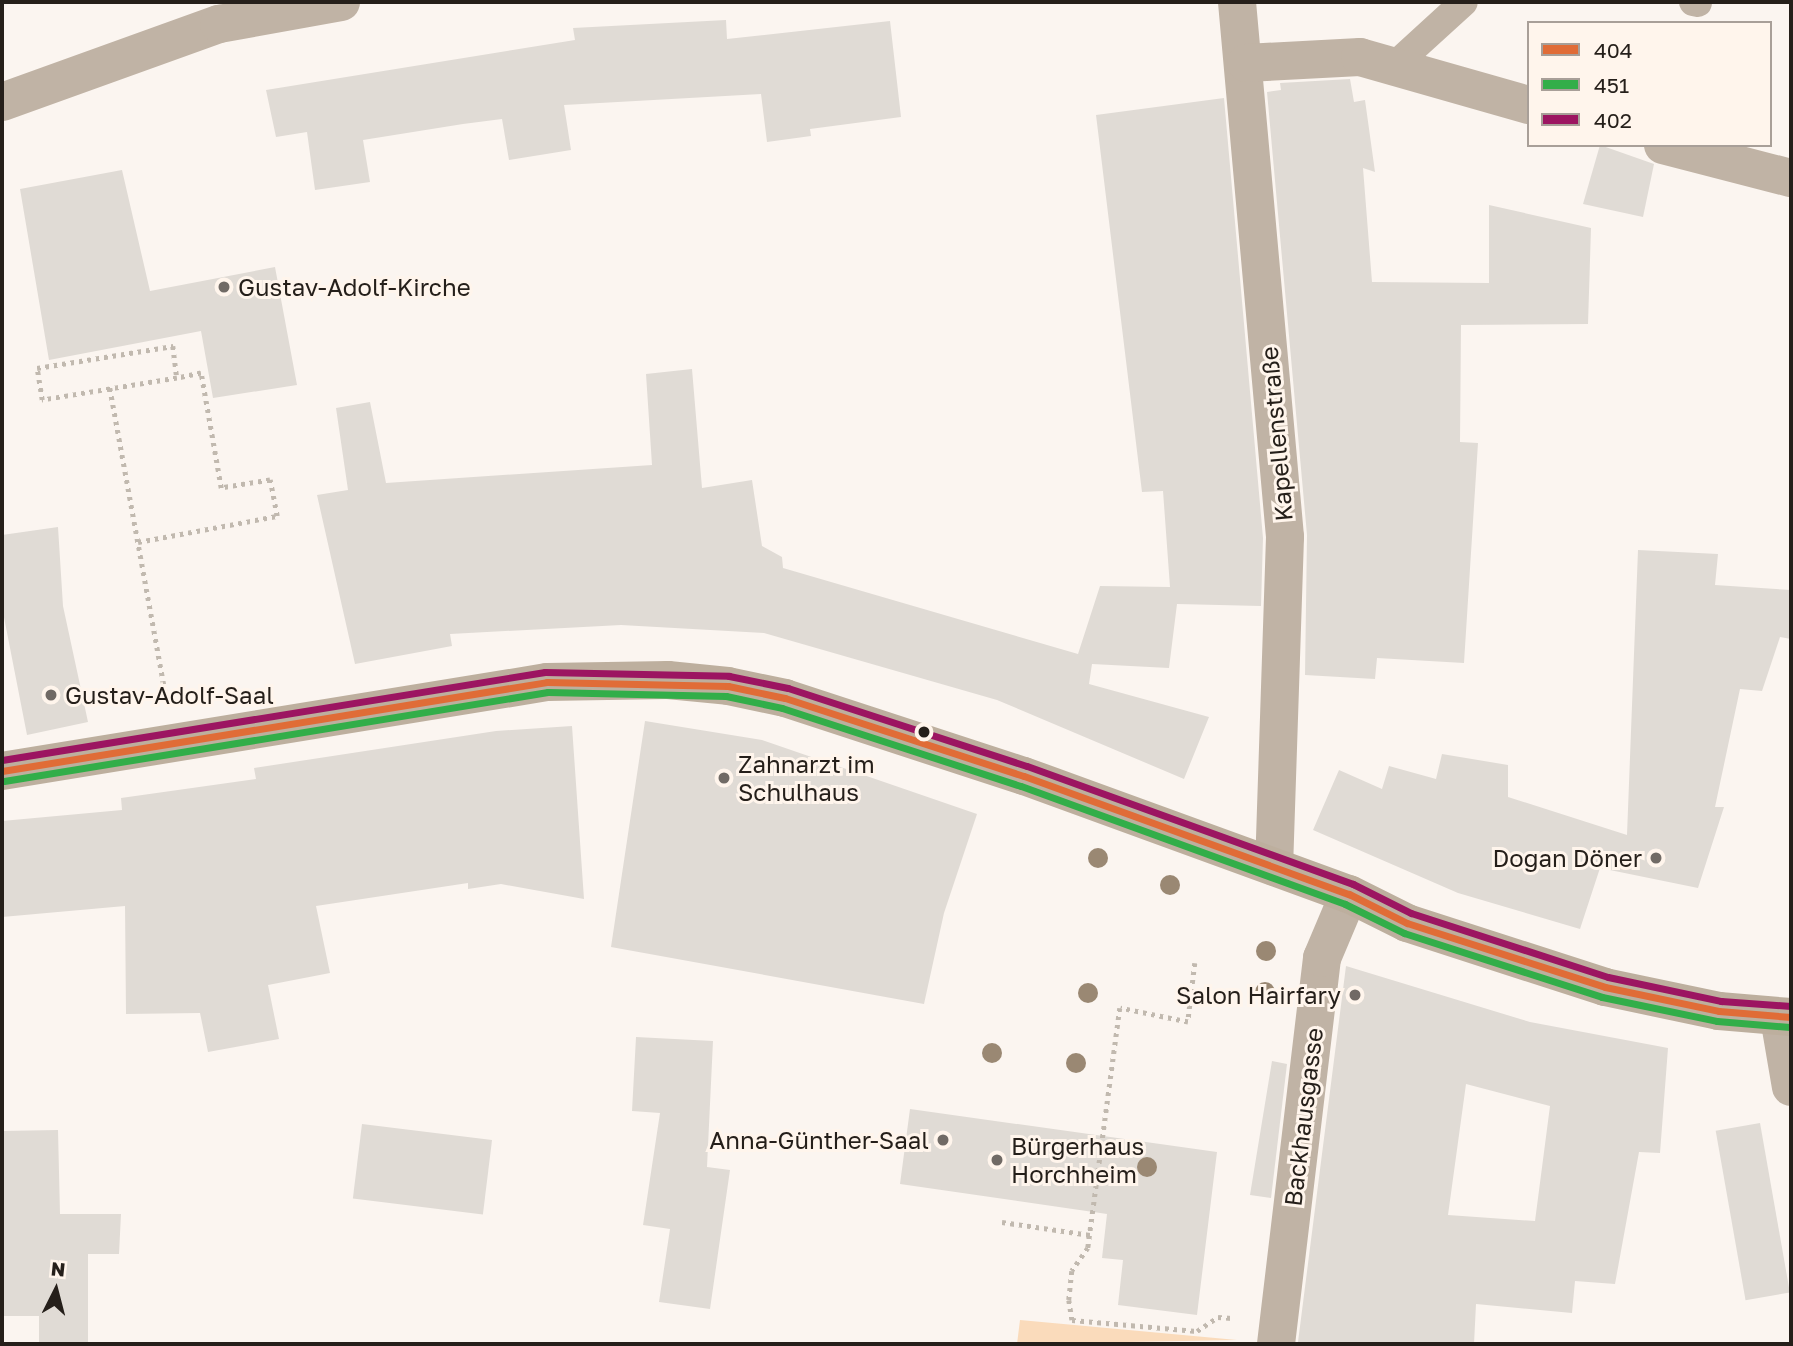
<!DOCTYPE html>
<html>
<head>
<meta charset="utf-8">
<style>
  body { margin:0 }
  #map { position:relative; width:1793px; height:1346px; overflow:hidden; background:#fbf5f0; font-family:"Golos Text",sans-serif }
  div>[style] { position:absolute }
  .green>* { inset:0; background:#fadbbb }
  .building>* { inset:0; background:#e0dbd5; transform-origin:0 0 }
  .path>* { height:4.5px; margin-top:-2.25px; transform-origin:0; background:repeating-linear-gradient(90deg,#c1b9af 0 3.5px,transparent 0 8.5px) }
  .lane>* { height:28px; margin:-14px; padding:0 14px; transform-origin:14px; border-radius:14px; background:#c0b3a5 }
  .street>* { height:38px; margin:-19px; padding:0 19px; transform-origin:19px; border-radius:19px; background:#c0b3a5 }
  .secondary>* { height:38px; margin:-19px; padding:0 19px; transform-origin:19px; border-radius:19px; background:#bdaf9e }
  .bus-1>* { height:7px; margin:-3.5px; padding:0 3.5px; transform-origin:3.5px; border-radius:3.5px; background:#e06c37 }
  .bus-2>* { height:7px; margin:-3.5px; padding:0 3.5px; transform-origin:3.5px; border-radius:3.5px; background:#32ae49 }
  .bus-3>* { height:7px; margin:-3.5px; padding:0 3.5px; transform-origin:3.5px; border-radius:3.5px; background:#9c1561 }
  .trees>* { width:20px; height:20px; margin:-10px; border-radius:50%; background:#9a8873 }
  .dots>* { width:19px; height:19px; translate:-50% -50%; box-sizing:border-box; border:4px solid #fff5ec; border-radius:50% }
  span { translate:-50% -50%; white-space:nowrap; text-align:center; line-height:1.15; -webkit-text-stroke:6px #fff5ec; paint-order:stroke }
  .poi-label { font-size:24px; color:#251f1a }
  .left { translate:0 -50%; text-align:left }
  .right { translate:-100% -50%; text-align:right }
  .street-label { font-size:24px; color:#251f1a }
  .frame { position:absolute; inset:0; border:4px solid #251f1a; pointer-events:none }
  .legend { position:absolute; left:1527px; top:21px; width:245px; height:126px; box-sizing:border-box; background:#fff5ec; border:2px solid #a89f98; margin:0; padding:9px 12px; list-style:none; font-size:21px; color:#251f1a }
  .legend li { display:flex; align-items:center; gap:14px; height:35px }
  .legend b { width:35px; border:2px solid #a89f98 }
  .north { position:absolute; left:21px; top:1255px; width:70px; height:70px; -webkit-text-stroke:5px #fff5ec; paint-order:stroke; rotate:6deg; font-size:19px; font-weight:700; line-height:28px; text-align:center; color:#251f1a }
  .north::after { content:''; display:block; margin:auto; width:24px; height:32px; background:#251f1a; clip-path:polygon(50% 0,100% 100%,50% 72%,0 100%) }
</style>
</head>
<body>
<div id="map">
  <div class="green">
    <i style="clip-path:polygon(1020px 1320px,1237px 1340px,1017px 1344px)"></i>
  </div>
  <div class="building">
    <i style="clip-path:polygon(726px 20px,727px 39px,890px 21px,901px 117px,810px 129px,811px 136px,767px 142px,761px 94px,564px 105px,571px 150px,509px 160px,502px 119px,463px 124px,363px 140px,370px 182px,315px 190px,307px 132px,276px 137px,266px 90px,575px 40px,573px 28px)"></i>
    <i style="clip-path:polygon(1350px 79px,1354px 102px,1365px 100px,1375px 172px,1363px 168px,1372px 282px,1489px 283px,1489px 205px,1591px 228px,1588px 324px,1461px 325px,1460px 442px,1478px 443px,1464px 663px,1377px 658px,1375px 679px,1305px 675px,1307px 535px,1267px 92px,1281px 90px,1280px 83px)"></i>
    <i style="clip-path:polygon(1224px 98px,1263px 538px,1261px 606px,1177px 604px,1169px 668px,1092px 664px,1089px 684px,1209px 717px,1184px 779px,997px 700px,764px 633px,621px 625px,450px 634px,452px 646px,355px 664px,317px 495px,348px 490px,336px 408px,370px 402px,386px 483px,652px 465px,646px 374px,692px 369px,702px 488px,752px 480px,762px 546px,782px 557px,783px 568px,1078px 654px,1100px 586px,1170px 587px,1163px 491px,1142px 492px,1096px 115px)"></i>
    <i style="clip-path:polygon(1600px 145px,1654px 164px,1643px 217px,1583px 204px)"></i>
    <i style="clip-path:polygon(122px 170px,150px 291px,275px 267px,297px 385px,213px 398px,201px 331px,49px 360px,20px 189px)"></i>
    <i style="clip-path:polygon(58px 527px,63px 606px,88px 722px,27px 735px,2px 607px,2px 535px)"></i>
    <i style="clip-path:polygon(1638px 550px,1718px 554px,1715px 585px,1791px 590px,1791px 639px,1780px 637px,1762px 691px,1740px 689px,1715px 807px,1724px 807px,1698px 888px,1600px 868px,1580px 929px,1458px 893px,1313px 830px,1339px 770px,1382px 789px,1389px 766px,1436px 779px,1442px 754px,1508px 765px,1508px 797px,1627px 835px)"></i>
    <i style="clip-path:polygon(645px 721px,762px 740px,977px 814px,944px 913px,924px 1004px,611px 947px)"></i>
    <i style="clip-path:polygon(572px 726px,584px 899px,501px 884px,468px 889px,468px 883px,316px 906px,330px 973px,268px 985px,279px 1039px,208px 1052px,200px 1013px,126px 1014px,125px 906px,2px 917px,2px 821px,122px 810px,121px 798px,256px 779px,254px 768px,496px 731px)"></i>
    <i style="clip-path:polygon(evenodd,1346px 966px,1530px 1022px,1668px 1048px,1660px 1153px,1639px 1152px,1615px 1284px,1575px 1281px,1572px 1313px,1476px 1304px,1474px 1344px,1298px 1342px,1346px 966px,1466px 1084px,1550px 1106px,1535px 1221px,1448px 1215px,1466px 1084px)"></i>
    <i style="clip-path:polygon(636px 1037px,713px 1041px,707px 1167px,730px 1170px,710px 1309px,659px 1302px,670px 1229px,643px 1225px,660px 1113px,632px 1111px)"></i>
    <i style="clip-path:polygon(1272px 1061px,1287px 1064px,1271px 1198px,1250px 1195px)"></i>
    <i style="clip-path:polygon(910px 1109px,1217px 1152px,1197px 1315px,1118px 1305px,1123px 1260px,1102px 1258px,1107px 1214px,900px 1184px)"></i>
    <i style="left:1760px;top:1123px;width:172px;height:45px;rotate:80deg"></i>
    <i style="left:362px;top:1124px;width:131px;height:75px;rotate:7deg"></i>
    <i style="clip-path:polygon(58px 1130px,60px 1214px,121px 1214px,119px 1254px,88px 1254px,88px 1344px,39px 1344px,39px 1316px,2px 1316px,2px 1131px)"></i>
  </div>
  <div class="path">
    <i style="left:173px;top:346px;width:32px;rotate:83deg"></i>
    <i style="left:177px;top:378px;width:137px;rotate:170.7deg"></i>
    <i style="left:42px;top:400px;width:32px;rotate:-99deg"></i>
    <i style="left:37px;top:368px;width:138px;rotate:-9.2deg"></i>
    <i style="left:110px;top:388px;width:314px;rotate:79.7deg"></i>
    <i style="left:138px;top:542px;width:141px;rotate:-10.6deg"></i>
    <i style="left:277px;top:516px;width:37px;rotate:-101deg"></i>
    <i style="left:270px;top:480px;width:50px;rotate:170.7deg"></i>
    <i style="left:221px;top:488px;width:117px;rotate:-99.9deg"></i>
    <i style="left:201px;top:373px;width:25px;rotate:168deg"></i>
    <i style="left:1195px;top:963px;width:59px;rotate:96.8deg"></i>
    <i style="left:1188px;top:1022px;width:69px;rotate:-168.4deg"></i>
    <i style="left:1120px;top:1008px;width:242px;rotate:97.6deg"></i>
    <i style="left:1088px;top:1248px;width:28px;rotate:125deg"></i>
    <i style="left:1072px;top:1271px;width:29px;rotate:96deg"></i>
    <i style="left:1069px;top:1300px;width:20px;rotate:81deg"></i>
    <i style="left:1072px;top:1320px;width:125px;rotate:5deg"></i>
    <i style="left:1197px;top:1331px;width:25px;rotate:-34deg"></i>
    <i style="left:1218px;top:1317px;width:14px;rotate:4deg"></i>
    <i style="left:1002px;top:1222px;width:89px;rotate:8.4deg"></i>
  </div>
  <div class="lane">
    <i style="left:1693px;top:2px;width:5px;rotate:11deg"></i>
    <i style="left:1395px;top:65px;width:93px;rotate:-42.4deg"></i>
  </div>
  <div class="street">
    <i style="left:1237px;top:2px;width:537px;rotate:84.87deg"></i>
    <i style="left:1285px;top:537px;width:330px;rotate:91.9deg"></i>
    <i style="left:1246px;top:63px;width:114px;rotate:-3deg"></i>
    <i style="left:1360px;top:57px;width:176px;rotate:15.9deg"></i>
    <i style="left:2px;top:102px;width:231px;rotate:-19.8deg"></i>
    <i style="left:219px;top:24px;width:124px;rotate:-10.2deg"></i>
    <i style="left:1663px;top:145px;width:132px;rotate:14.5deg"></i>
    <i style="left:1779px;top:1017px;width:71px;rotate:80.3deg"></i>
    <i style="left:1276px;top:1344px;width:389px;rotate:-83.2deg"></i>
    <i style="left:1322px;top:958px;width:69px;rotate:-67.1deg"></i>
  </div>
  <div class="secondary">
    <i style="left:2px;top:771px;width:552px;rotate:-9.27deg"></i>
    <i style="left:547px;top:682px;width:121px;rotate:-0.9deg"></i>
    <i style="left:668px;top:680px;width:60px;rotate:5.7deg"></i>
    <i style="left:728px;top:686px;width:58px;rotate:11.9deg"></i>
    <i style="left:785px;top:698px;width:251px;rotate:18.1deg"></i>
    <i style="left:1024px;top:776px;width:346px;rotate:20deg"></i>
    <i style="left:1349px;top:894px;width:65px;rotate:26.6deg"></i>
    <i style="left:1407px;top:923px;width:208px;rotate:17.9deg"></i>
    <i style="left:1605px;top:987px;width:116px;rotate:11.9deg"></i>
    <i style="left:1719px;top:1011px;width:72px;rotate:4.8deg"></i>
  </div>
  <div class="bus-1">
    <i style="left:2px;top:771px;width:552px;rotate:-9.27deg"></i>
    <i style="left:547px;top:682px;width:181px;rotate:1.3deg"></i>
    <i style="left:728px;top:686px;width:58px;rotate:11.9deg"></i>
    <i style="left:785px;top:698px;width:251px;rotate:18.1deg"></i>
    <i style="left:1024px;top:776px;width:346px;rotate:20deg"></i>
    <i style="left:1349px;top:894px;width:65px;rotate:26.6deg"></i>
    <i style="left:1407px;top:923px;width:208px;rotate:17.9deg"></i>
    <i style="left:1605px;top:987px;width:116px;rotate:11.9deg"></i>
    <i style="left:1719px;top:1011px;width:72px;rotate:4.8deg"></i>
  </div>
  <div class="bus-2">
    <i style="left:4px;top:781px;width:551px;rotate:-9.29deg"></i>
    <i style="left:548px;top:692px;width:178px;rotate:1.3deg"></i>
    <i style="left:726px;top:696px;width:57px;rotate:12.1deg"></i>
    <i style="left:782px;top:708px;width:251px;rotate:18.1deg"></i>
    <i style="left:1021px;top:786px;width:345px;rotate:20deg"></i>
    <i style="left:1345px;top:904px;width:66px;rotate:26.2deg"></i>
    <i style="left:1404px;top:933px;width:208px;rotate:17.9deg"></i>
    <i style="left:1602px;top:997px;width:117px;rotate:11.8deg"></i>
    <i style="left:1717px;top:1021px;width:73px;rotate:4.7deg"></i>
  </div>
  <div class="bus-3">
    <i style="left:2px;top:760px;width:550px;rotate:-9.21deg"></i>
    <i style="left:545px;top:672px;width:184px;rotate:1.2deg"></i>
    <i style="left:729px;top:676px;width:60px;rotate:11.5deg"></i>
    <i style="left:788px;top:688px;width:251px;rotate:18.1deg"></i>
    <i style="left:1027px;top:766px;width:347px;rotate:19.9deg"></i>
    <i style="left:1353px;top:884px;width:65px;rotate:26.6deg"></i>
    <i style="left:1411px;top:913px;width:207px;rotate:18deg"></i>
    <i style="left:1608px;top:977px;width:116px;rotate:12deg"></i>
    <i style="left:1721px;top:1001px;width:70px;rotate:4.1deg"></i>
  </div>
  <div class="trees">
    <i style="left:1098px;top:858px"></i>
    <i style="left:1170px;top:885px"></i>
    <i style="left:1266px;top:951px"></i>
    <i style="left:1265px;top:992px"></i>
    <i style="left:1088px;top:993px"></i>
    <i style="left:992px;top:1053px"></i>
    <i style="left:1076px;top:1063px"></i>
    <i style="left:1147px;top:1167px"></i>
  </div>
  <div class="dots">
    <i style="left:224px;top:287px;background:#706a65"></i>
    <i style="left:51px;top:695px;background:#706a65"></i>
    <i style="left:924px;top:732px;background:#251f1a"></i>
    <i style="left:724px;top:778px;background:#706a65"></i>
    <i style="left:1656px;top:858px;background:#706a65"></i>
    <i style="left:1355px;top:995px;background:#706a65"></i>
    <i style="left:943px;top:1140px;background:#706a65"></i>
    <i style="left:997px;top:1160px;background:#706a65"></i>
  </div>
  <div class="poi-label">
    <span class="left" style="left:238px;top:287px">Gustav-Adolf-Kirche</span>
    <span class="left" style="left:65px;top:695px">Gustav-Adolf-Saal</span>
    <span class="left" style="left:738px;top:778px">Zahnarzt im<br>Schulhaus</span>
    <span class="right" style="left:1642px;top:858px">Dogan Döner</span>
    <span class="right" style="left:1341px;top:995px">Salon Hairfary</span>
    <span class="right" style="left:929px;top:1140px">Anna-Günther-Saal</span>
    <span class="left" style="left:1011px;top:1160px">Bürgerhaus<br>Horchheim</span>
  </div>
  <div class="street-label">
    <span style="left:1276px;top:434px;rotate:-95deg">Kapellenstraße</span>
    <span style="left:1303px;top:1117px;rotate:-83deg">Backhausgasse</span>
  </div>
  <div class="frame"></div>
  <ul class="legend">
  <li><b style="height:9px;background:#e06c37"></b>404</li>
  <li><b style="height:9px;background:#32ae49"></b>451</li>
  <li><b style="height:9px;background:#9c1561"></b>402</li>
  </ul>
  <div class="north">N</div>
</div>
</body>
</html>
